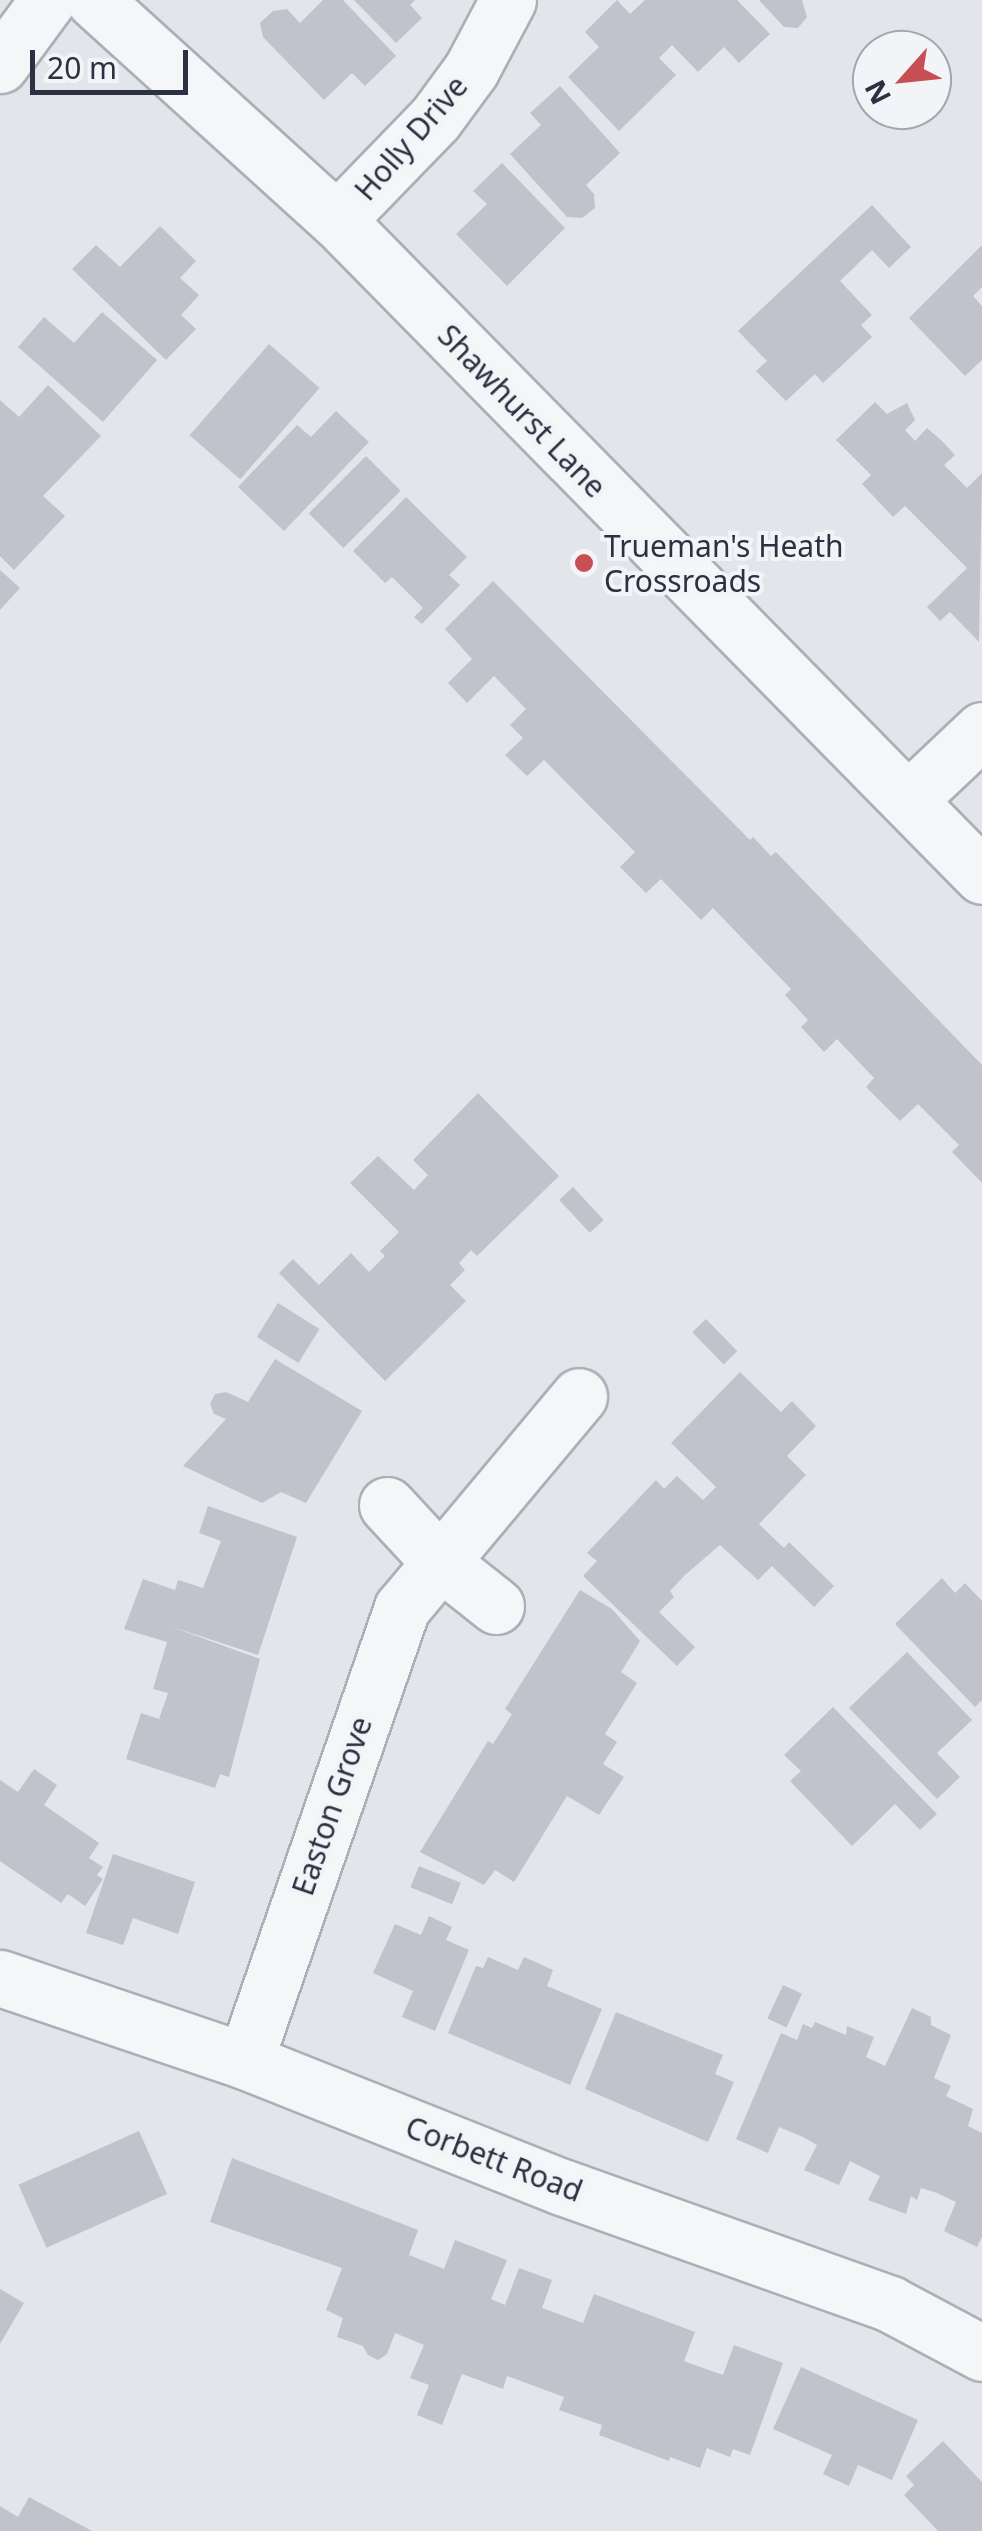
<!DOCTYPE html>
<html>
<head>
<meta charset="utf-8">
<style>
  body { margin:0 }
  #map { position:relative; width:982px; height:2531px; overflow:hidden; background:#e2e5ea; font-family:"Noto Sans",sans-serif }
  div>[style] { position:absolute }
  .building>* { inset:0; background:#c0c3cc; transform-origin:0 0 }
  .roads { filter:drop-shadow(2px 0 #abafb7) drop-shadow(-2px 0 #abafb7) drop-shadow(0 2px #abafb7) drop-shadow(0 -2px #abafb7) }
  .minor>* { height:55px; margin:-27.5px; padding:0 27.5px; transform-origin:27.5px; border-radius:27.5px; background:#f5f6f8 }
  .dots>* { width:28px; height:28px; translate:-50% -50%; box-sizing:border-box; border:5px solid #f2f4f7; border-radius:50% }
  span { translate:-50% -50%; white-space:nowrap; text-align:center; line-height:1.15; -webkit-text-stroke:8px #f2f4f7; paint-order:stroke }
  .street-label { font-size:30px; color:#2b3141 }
  .poi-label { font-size:30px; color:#2b3141 }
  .left { translate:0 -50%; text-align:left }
  .north { position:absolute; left:852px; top:30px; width:100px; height:100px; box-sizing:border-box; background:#f2f4f7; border:2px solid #a2a6ae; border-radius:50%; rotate:243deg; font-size:28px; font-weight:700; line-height:40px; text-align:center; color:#2b3141 }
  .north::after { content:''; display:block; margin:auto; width:35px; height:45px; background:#c74f53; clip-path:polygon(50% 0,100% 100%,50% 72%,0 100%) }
  .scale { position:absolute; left:30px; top:50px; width:158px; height:45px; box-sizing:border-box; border:5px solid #2b3141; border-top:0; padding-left:12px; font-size:30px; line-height:35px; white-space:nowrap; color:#2b3141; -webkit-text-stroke:8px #f2f4f7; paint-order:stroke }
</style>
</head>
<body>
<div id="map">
  <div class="building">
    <i style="clip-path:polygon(323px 0,343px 0,396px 56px,365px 86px,352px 73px,324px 100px,263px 37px,260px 23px,273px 11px,287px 9px,300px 23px)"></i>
    <i style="clip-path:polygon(354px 0,415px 0,410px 5px,422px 18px,396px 43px)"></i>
    <i style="clip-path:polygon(617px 0,630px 14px,645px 0,737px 0,770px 34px,739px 63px,724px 47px,698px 72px,672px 45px,659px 58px,676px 75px,619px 131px,568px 77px,599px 47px,585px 32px)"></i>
    <i style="clip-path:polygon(759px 0,802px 0,807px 17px,798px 28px,784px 27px)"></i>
    <i style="clip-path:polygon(560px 86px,620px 153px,586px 185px,594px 194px,595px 208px,582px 218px,567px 217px,510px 154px,541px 125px,530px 113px)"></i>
    <i style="clip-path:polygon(502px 163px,565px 228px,507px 286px,456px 234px,487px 204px,473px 191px)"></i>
    <i style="clip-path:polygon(872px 205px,911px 247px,889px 268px,872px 250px,840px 281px,872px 315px,861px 325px,872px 337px,823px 383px,815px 374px,786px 401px,756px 371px,767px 361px,738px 331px)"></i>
    <i style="clip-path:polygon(160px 226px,196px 261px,180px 278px,199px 295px,181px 315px,196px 329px,166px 360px,72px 269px,96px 245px,120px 267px)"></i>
    <i style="clip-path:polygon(982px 245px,982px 287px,973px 296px,982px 306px,982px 360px,965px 376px,909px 318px)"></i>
    <i style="clip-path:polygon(102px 312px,157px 360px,103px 422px,18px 347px,44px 317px,74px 343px)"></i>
    <i style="left:269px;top:344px;width:67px;height:121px;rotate:41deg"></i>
    <i style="clip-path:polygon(48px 385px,101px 436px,43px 496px,65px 516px,14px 570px,0 556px,0 400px,19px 417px)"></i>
    <i style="clip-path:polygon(875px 402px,887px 414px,907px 403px,915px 420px,905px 430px,915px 441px,927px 428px,942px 441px,955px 455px,944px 465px,967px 488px,982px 473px,979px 642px,950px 612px,940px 621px,927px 607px,967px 568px,905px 506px,893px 517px,862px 484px,871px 475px,836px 440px)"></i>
    <i style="clip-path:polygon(336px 411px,369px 442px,284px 531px,238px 487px,297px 425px,311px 437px)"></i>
    <i style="left:366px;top:456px;width:49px;height:81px;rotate:45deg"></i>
    <i style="clip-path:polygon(406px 497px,467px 557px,449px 575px,460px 585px,422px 624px,414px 617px,423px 608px,392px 577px,385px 583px,353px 551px)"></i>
    <i style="clip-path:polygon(0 570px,20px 588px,0 610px)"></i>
    <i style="clip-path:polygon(493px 581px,750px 840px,753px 837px,771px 856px,776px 852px,982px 1065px,982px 1183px,952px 1152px,959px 1145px,918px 1104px,900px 1121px,866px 1087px,874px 1078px,837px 1039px,824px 1052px,801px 1027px,808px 1020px,785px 995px,791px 989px,713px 908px,701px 920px,661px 879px,646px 893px,620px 867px,635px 852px,544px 760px,527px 776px,505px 755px,523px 738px,510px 725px,526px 709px,494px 676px,467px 703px,448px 683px,472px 659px,445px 629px)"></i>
    <i style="clip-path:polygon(478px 1093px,559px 1176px,477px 1256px,471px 1250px,459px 1263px,465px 1270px,450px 1285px,466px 1301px,385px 1381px,279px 1273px,293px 1259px,319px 1285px,351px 1253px,369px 1272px,385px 1256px,380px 1251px,399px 1232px,350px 1183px,378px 1156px,414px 1190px,428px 1175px,413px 1160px)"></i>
    <i style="left:573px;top:1187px;width:45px;height:19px;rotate:47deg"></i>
    <i style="left:278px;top:1303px;width:49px;height:40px;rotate:32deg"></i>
    <i style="left:706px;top:1319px;width:45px;height:19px;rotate:46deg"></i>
    <i style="clip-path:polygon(275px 1359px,362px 1411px,306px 1503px,281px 1492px,262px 1503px,183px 1466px,226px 1419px,214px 1414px,210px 1404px,215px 1394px,226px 1392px,248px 1402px)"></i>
    <i style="clip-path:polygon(740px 1372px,781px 1412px,792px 1401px,816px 1426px,787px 1456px,806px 1475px,759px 1524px,784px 1548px,789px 1542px,834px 1586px,814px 1607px,772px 1566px,758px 1580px,720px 1545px,685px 1575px,670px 1591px,674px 1597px,659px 1612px,695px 1647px,677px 1666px,583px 1576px,597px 1561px,587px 1553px,656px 1480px,664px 1489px,677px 1476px,703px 1500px,716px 1487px,671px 1443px)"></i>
    <i style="clip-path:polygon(208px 1506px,297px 1537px,258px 1655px,169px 1626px,260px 1659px,229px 1777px,220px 1774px,215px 1788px,126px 1759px,141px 1713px,159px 1719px,168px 1693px,153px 1689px,167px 1642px,124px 1629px,143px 1579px,175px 1590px,178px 1580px,203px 1588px,221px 1541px,199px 1533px)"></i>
    <i style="clip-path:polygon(942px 1578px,955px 1593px,965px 1583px,982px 1601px,982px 1700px,975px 1707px,895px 1624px)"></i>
    <i style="clip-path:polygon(580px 1590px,612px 1609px,640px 1641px,621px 1672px,637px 1683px,605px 1734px,617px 1742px,603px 1764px,624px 1777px,599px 1815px,567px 1796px,514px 1882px,495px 1870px,484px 1885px,420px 1852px,488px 1741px,493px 1744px,512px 1714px,505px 1709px)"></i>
    <i style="clip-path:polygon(907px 1652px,972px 1720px,937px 1753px,960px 1777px,937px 1799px,849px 1708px)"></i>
    <i style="clip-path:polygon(833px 1707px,937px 1814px,920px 1830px,895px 1804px,852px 1846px,790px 1781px,801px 1771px,784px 1755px)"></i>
    <i style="clip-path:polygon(34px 1769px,57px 1785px,44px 1805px,99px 1843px,89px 1858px,103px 1867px,97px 1875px,103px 1879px,85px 1906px,68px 1894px,61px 1903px,0 1861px,0 1780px,18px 1792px)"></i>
    <i style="clip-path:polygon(113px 1854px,195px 1882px,178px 1934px,133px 1918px,123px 1945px,86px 1933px)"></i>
    <i style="left:419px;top:1866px;width:45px;height:23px;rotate:22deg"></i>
    <i style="clip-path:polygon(429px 1916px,452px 1927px,446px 1940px,469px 1950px,435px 2031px,402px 2017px,413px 1991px,373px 1973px,395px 1924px,421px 1935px)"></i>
    <i style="clip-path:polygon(488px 1957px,518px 1970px,524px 1957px,553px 1970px,547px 1986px,602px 2009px,570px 2085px,448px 2033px,476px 1966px,483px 1968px)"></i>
    <i style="left:783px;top:1985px;width:21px;height:37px;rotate:25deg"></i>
    <i style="clip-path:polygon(912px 2008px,931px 2017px,931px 2025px,951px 2035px,934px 2078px,951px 2086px,946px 2096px,973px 2109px,968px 2126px,982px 2133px,982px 2237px,977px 2247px,944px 2231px,956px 2202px,937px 2193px,921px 2188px,917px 2200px,911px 2196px,906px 2214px,868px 2200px,880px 2176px,850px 2161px,839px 2185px,804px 2170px,817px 2145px,803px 2137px,779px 2127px,768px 2153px,736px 2139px,781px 2033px,797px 2040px,803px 2024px,812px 2028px,815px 2022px,846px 2035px,847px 2026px,874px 2037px,866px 2057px,885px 2066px)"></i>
    <i style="clip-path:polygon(616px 2012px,723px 2055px,715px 2074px,734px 2082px,708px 2142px,585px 2089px)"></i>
    <i style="left:139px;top:2131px;width:69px;height:132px;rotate:66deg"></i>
    <i style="clip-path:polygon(232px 2158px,418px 2230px,409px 2255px,444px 2269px,455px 2240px,507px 2260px,491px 2299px,505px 2305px,519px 2268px,552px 2280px,542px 2308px,583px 2323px,594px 2294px,695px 2332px,684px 2361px,703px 2368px,723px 2375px,734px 2345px,783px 2363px,750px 2455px,733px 2449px,730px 2457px,707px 2448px,700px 2468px,670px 2457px,669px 2461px,599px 2435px,602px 2425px,559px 2410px,564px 2397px,507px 2376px,503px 2389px,462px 2374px,442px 2425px,417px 2415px,429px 2385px,410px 2378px,424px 2345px,395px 2333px,387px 2354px,378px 2360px,368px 2355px,363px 2346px,337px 2337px,343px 2318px,326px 2310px,342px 2268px,210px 2222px)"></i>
    <i style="clip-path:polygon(0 2289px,24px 2303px,0 2344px)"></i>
    <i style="clip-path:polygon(801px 2367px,918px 2420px,892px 2480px,858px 2465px,849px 2486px,823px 2474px,832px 2455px,773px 2429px)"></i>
    <i style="clip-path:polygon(943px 2441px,982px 2482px,982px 2531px,938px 2531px,904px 2495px,914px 2485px,906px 2476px)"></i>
    <i style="clip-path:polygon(29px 2497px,92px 2531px,0 2531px,0 2506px,18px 2517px)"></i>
  </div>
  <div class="roads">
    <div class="minor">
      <i style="left:94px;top:0;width:328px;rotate:42.2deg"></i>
      <i style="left:337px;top:220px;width:920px;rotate:45.48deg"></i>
      <i style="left:0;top:65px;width:81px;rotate:-53.6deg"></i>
      <i style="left:337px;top:220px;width:141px;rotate:-45.9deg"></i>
      <i style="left:435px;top:119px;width:61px;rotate:-53.7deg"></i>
      <i style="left:471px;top:70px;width:79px;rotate:-62.1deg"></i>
      <i style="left:908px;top:800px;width:102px;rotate:-43.4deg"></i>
      <i style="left:387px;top:1505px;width:75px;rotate:47.2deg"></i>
      <i style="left:438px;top:1560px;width:74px;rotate:38.4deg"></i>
      <i style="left:0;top:1978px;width:259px;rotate:18.7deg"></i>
      <i style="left:245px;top:2061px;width:341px;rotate:21.7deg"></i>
      <i style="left:562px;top:2187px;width:348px;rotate:19.6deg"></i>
      <i style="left:890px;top:2304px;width:104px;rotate:28deg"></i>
      <i style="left:245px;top:2061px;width:479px;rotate:-70.9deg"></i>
      <i style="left:402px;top:1608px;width:276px;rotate:-50.1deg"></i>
    </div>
  </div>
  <div class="dots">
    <i style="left:584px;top:563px;background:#c74f53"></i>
  </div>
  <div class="street-label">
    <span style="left:411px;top:138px;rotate:-49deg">Holly Drive</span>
    <span style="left:522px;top:411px;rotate:46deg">Shawhurst Lane</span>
    <span style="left:332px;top:1806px;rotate:-71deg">Easton Grove</span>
    <span style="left:494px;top:2159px;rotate:21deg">Corbett Road</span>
  </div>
  <div class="poi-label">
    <span class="left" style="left:604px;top:563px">Trueman's Heath<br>Crossroads</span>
  </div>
  <div class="north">N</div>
  <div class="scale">20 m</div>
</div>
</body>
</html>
